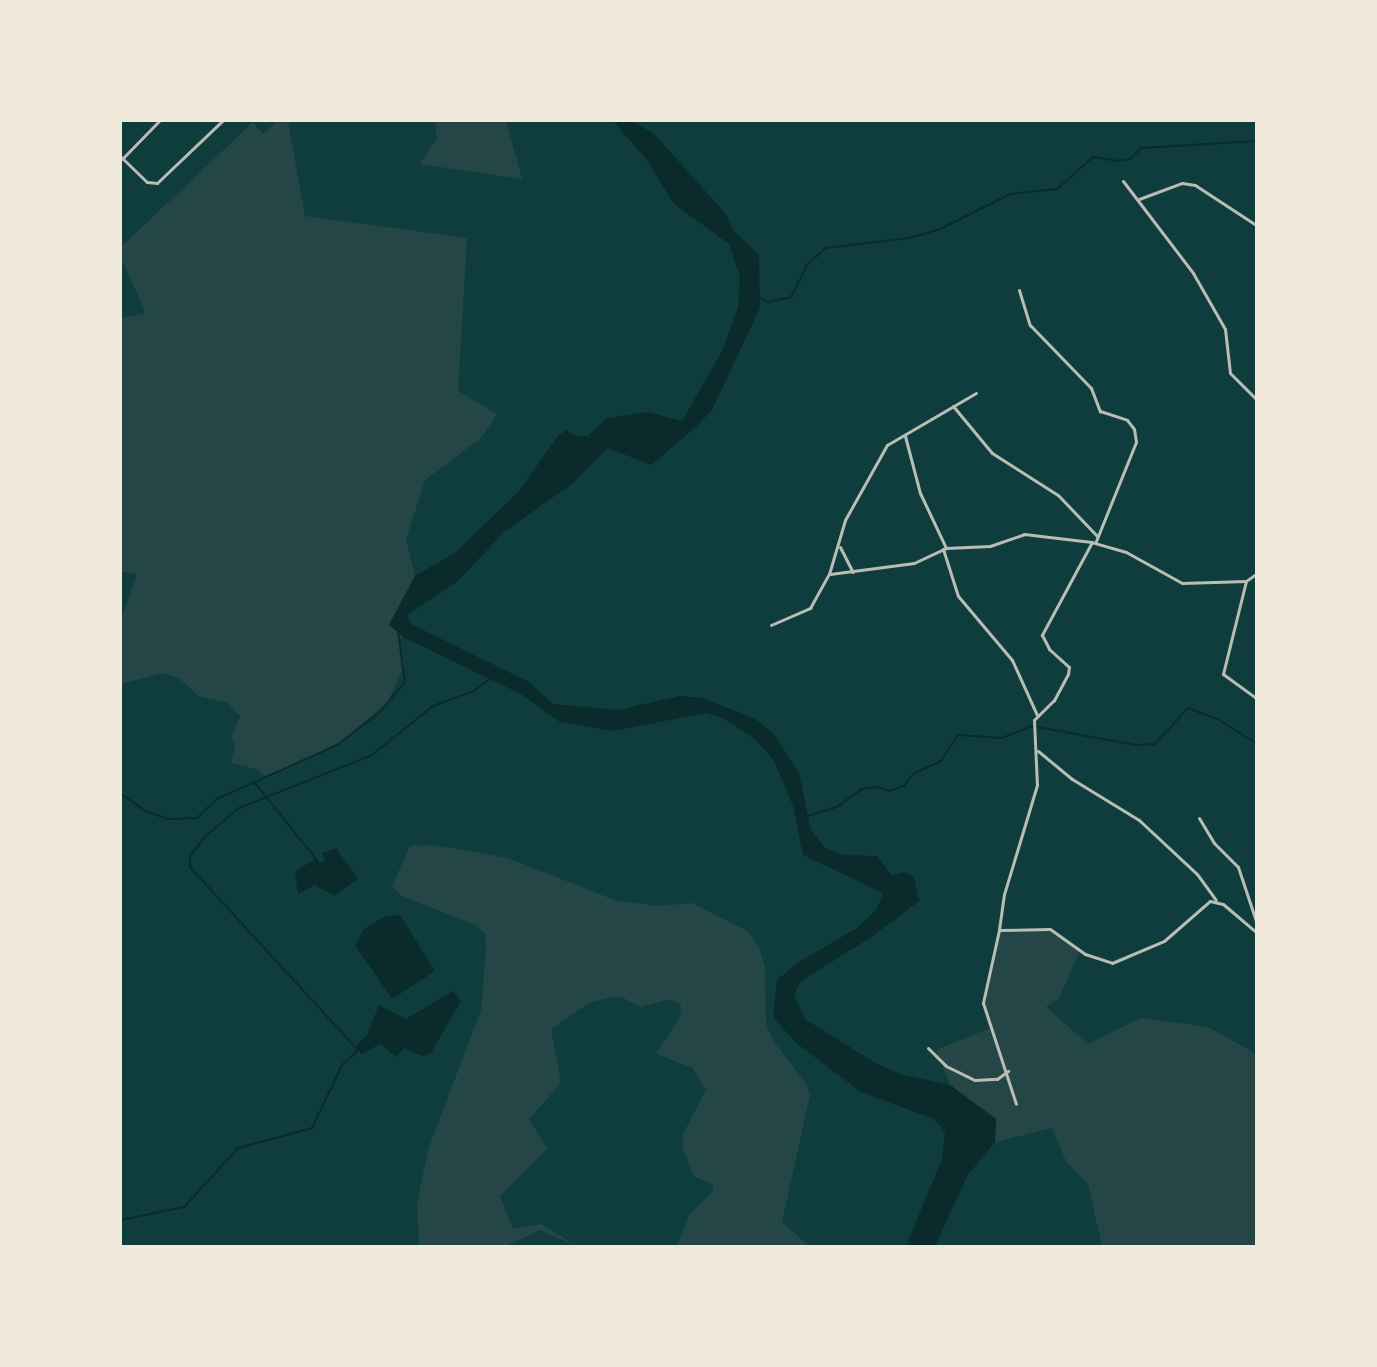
<!DOCTYPE html>
<html>
<head>
<meta charset="utf-8">
<style>
  body { margin:0 }
  #map { position:relative; width:1377px; height:1367px; overflow:hidden; background:#0f3d3e; font-family:"Roboto Condensed",sans-serif }
  div>[style] { position:absolute }
  .green>* { inset:0; background:#244646 }
  .water>* { inset:0; background:#0a2a2b }
  .stream>* { height:2px; margin:-1px; padding:0 1px; transform-origin:1px; border-radius:1px; background:#0a2a2b }
  .minor>* { height:3px; margin:-1.5px; padding:0 1.5px; transform-origin:1.5px; border-radius:1.5px; background:#b8beb3 }
  span { translate:-50% -50%; white-space:nowrap; text-align:center; line-height:1.15; -webkit-text-stroke:4.5px #f1e9da; paint-order:stroke }
  .frame { position:absolute; inset:0; border:122px solid #f1e9da; pointer-events:none }
</style>
</head>
<body>
<div id="map">
  <div class="green">
    <i style="clip-path:polygon(277px 121px,288px 121px,305px 216px,467px 238px,458px 391px,497px 414px,482px 437px,425px 480px,406px 539px,415px 576px,389px 624px,403px 637px,398px 637px,405px 665px,387px 703px,337px 745px,268px 778px,257px 769px,231px 763px,235px 745px,231px 739px,240px 716px,228px 703px,198px 696px,178px 677px,162px 673px,121px 684px,121px 620px,137px 574px,121px 571px,121px 318px,146px 313px,121px 258px,121px 247px,253px 122px,263px 134px)"></i>
    <i style="clip-path:polygon(435px 121px,506px 121px,522px 179px,420px 164px,437px 138px)"></i>
    <i style="clip-path:polygon(433px 845px,508px 858px,617px 901px,658px 906px,692px 903px,747px 931px,759px 947px,765px 968px,766px 1023px,773px 1041px,806px 1083px,810px 1095px,782px 1222px,809px 1246px,677px 1246px,690px 1214px,714px 1190px,712px 1184px,693px 1176px,683px 1149px,683px 1134px,706px 1090px,693px 1068px,656px 1054px,680px 1017px,681px 1005px,670px 999px,640px 1007px,620px 996px,590px 1002px,551px 1029px,561px 1083px,529px 1119px,547px 1149px,500px 1196px,513px 1229px,541px 1224px,577px 1246px,540px 1230px,506px 1246px,419px 1246px,417px 1203px,429px 1147px,481px 1010px,486px 950px,485px 934px,476px 925px,402px 896px,392px 886px,410px 846px)"></i>
    <i style="clip-path:polygon(1050px 929px,1080px 951px,1059px 998px,1046px 1007px,1088px 1044px,1141px 1018px,1208px 1027px,1256px 1054px,1256px 1246px,1102px 1246px,1088px 1184px,1066px 1161px,1052px 1128px,995px 1142px,996px 1119px,950px 1085px,936px 1050px,990px 1028px,983px 1003px,999px 930px)"></i>
  </div>
  <div class="water">
    <i style="clip-path:polygon(613px 121px,632px 121px,654px 134px,727px 215px,733px 230px,759px 255px,760px 308px,712px 410px,695px 428px,651px 465px,608px 448px,573px 483px,504px 532px,458px 581px,407px 615px,411px 624px,529px 682px,553px 704px,618px 710px,679px 696px,702px 698px,754px 718px,774px 734px,799px 773px,811px 830px,825px 848px,843px 855px,877px 856px,891px 875px,904px 872px,914px 877px,919px 901px,870px 938px,801px 981px,794px 995px,805px 1019px,872px 1061px,899px 1074px,950px 1085px,996px 1119px,995px 1142px,967px 1176px,935px 1246px,906px 1246px,942px 1159px,945px 1132px,934px 1119px,861px 1092px,795px 1042px,773px 1017px,777px 980px,797px 963px,857px 928px,877px 909px,883px 893px,803px 855px,793px 806px,774px 761px,755px 739px,723px 718px,706px 713px,613px 731px,560px 722px,521px 694px,403px 637px,389px 625px,415px 576px,456px 552px,519px 491px,558px 436px,566px 430px,575px 436px,588px 436px,607px 418px,648px 412px,682px 421px,722px 351px,738px 307px,740px 277px,729px 244px,674px 204px,647px 160px)"></i>
    <i style="clip-path:polygon(336px 848px,358px 879px,334px 896px,315px 885px,298px 894px,295px 872px,316px 858px,320px 864px,325px 860px,322px 853px)"></i>
    <i style="clip-path:polygon(400px 915px,435px 971px,392px 999px,355px 945px,364px 929px,383px 917px)"></i>
    <i style="clip-path:polygon(453px 991px,461px 1001px,431px 1053px,422px 1056px,404px 1048px,396px 1057px,380px 1044px,362px 1054px,355px 1047px,367px 1035px,379px 1005px,406px 1019px)"></i>
  </div>
  <div class="stream">
    <i style="left:760px;top:298px;width:9px;rotate:27deg"></i>
    <i style="left:768px;top:302px;width:24px;rotate:-12deg"></i>
    <i style="left:791px;top:297px;width:37px;rotate:-63deg"></i>
    <i style="left:808px;top:264px;width:24px;rotate:-42deg"></i>
    <i style="left:826px;top:248px;width:84px;rotate:-6.9deg"></i>
    <i style="left:909px;top:238px;width:32px;rotate:-16deg"></i>
    <i style="left:940px;top:229px;width:78px;rotate:-26.6deg"></i>
    <i style="left:1010px;top:194px;width:47px;rotate:-6.1deg"></i>
    <i style="left:1057px;top:189px;width:48px;rotate:-41.6deg"></i>
    <i style="left:1093px;top:157px;width:26px;rotate:9deg"></i>
    <i style="left:1119px;top:161px;width:11px;rotate:-10deg"></i>
    <i style="left:1130px;top:159px;width:16px;rotate:-45deg"></i>
    <i style="left:1141px;top:148px;width:115px;rotate:-3.5deg"></i>
    <i style="left:255px;top:783px;width:104px;rotate:51.3deg"></i>
    <i style="left:121px;top:794px;width:32px;rotate:35deg"></i>
    <i style="left:147px;top:812px;width:23px;rotate:18deg"></i>
    <i style="left:169px;top:819px;width:28px;rotate:-2deg"></i>
    <i style="left:197px;top:818px;width:28px;rotate:-44deg"></i>
    <i style="left:217px;top:799px;width:132px;rotate:-24.2deg"></i>
    <i style="left:337px;top:745px;width:53px;rotate:-37.3deg"></i>
    <i style="left:379px;top:713px;width:40px;rotate:-50deg"></i>
    <i style="left:405px;top:682px;width:51px;rotate:-97.8deg"></i>
    <i style="left:807px;top:816px;width:31px;rotate:-17deg"></i>
    <i style="left:837px;top:807px;width:31px;rotate:-36deg"></i>
    <i style="left:862px;top:789px;width:16px;rotate:-7deg"></i>
    <i style="left:878px;top:787px;width:13px;rotate:18deg"></i>
    <i style="left:890px;top:791px;width:15px;rotate:-20deg"></i>
    <i style="left:904px;top:786px;width:15px;rotate:-53deg"></i>
    <i style="left:913px;top:774px;width:31px;rotate:-25deg"></i>
    <i style="left:941px;top:761px;width:31px;rotate:-57deg"></i>
    <i style="left:958px;top:735px;width:44px;rotate:3.9deg"></i>
    <i style="left:1002px;top:738px;width:32px;rotate:-22deg"></i>
    <i style="left:1032px;top:726px;width:106px;rotate:10.4deg"></i>
    <i style="left:1136px;top:745px;width:19px;rotate:-3deg"></i>
    <i style="left:1155px;top:744px;width:49px;rotate:-47.5deg"></i>
    <i style="left:1188px;top:708px;width:33px;rotate:21deg"></i>
    <i style="left:1219px;top:720px;width:44px;rotate:31.9deg"></i>
    <i style="left:121px;top:1220px;width:64px;rotate:-11.7deg"></i>
    <i style="left:184px;top:1207px;width:80px;rotate:-47.5deg"></i>
    <i style="left:238px;top:1148px;width:77px;rotate:-15.1deg"></i>
    <i style="left:312px;top:1128px;width:70px;rotate:-64.5deg"></i>
    <i style="left:342px;top:1065px;width:22px;rotate:-43deg"></i>
    <i style="left:358px;top:1050px;width:248px;rotate:-132.6deg"></i>
    <i style="left:190px;top:867px;width:11px;rotate:-90deg"></i>
    <i style="left:190px;top:856px;width:28px;rotate:-51deg"></i>
    <i style="left:208px;top:834px;width:40px;rotate:-40deg"></i>
    <i style="left:239px;top:808px;width:143px;rotate:-21.7deg"></i>
    <i style="left:372px;top:755px;width:78px;rotate:-38.8deg"></i>
    <i style="left:433px;top:706px;width:44px;rotate:-20.1deg"></i>
    <i style="left:474px;top:691px;width:22px;rotate:-39deg"></i>
  </div>
  <div class="minor">
    <i style="left:121px;top:157px;width:36px;rotate:44deg"></i>
    <i style="left:147px;top:182px;width:10px;rotate:6deg"></i>
    <i style="left:157px;top:183px;width:90px;rotate:-43.6deg"></i>
    <i style="left:122px;top:159px;width:53px;rotate:-45.8deg"></i>
    <i style="left:1123px;top:181px;width:116px;rotate:52.7deg"></i>
    <i style="left:1193px;top:273px;width:64px;rotate:60.3deg"></i>
    <i style="left:1225px;top:329px;width:44px;rotate:83.5deg"></i>
    <i style="left:1230px;top:373px;width:37px;rotate:45deg"></i>
    <i style="left:1139px;top:199px;width:46px;rotate:-20.4deg"></i>
    <i style="left:1182px;top:183px;width:13px;rotate:9deg"></i>
    <i style="left:1195px;top:185px;width:73px;rotate:33.3deg"></i>
    <i style="left:1019px;top:290px;width:37px;rotate:73deg"></i>
    <i style="left:1030px;top:325px;width:88px;rotate:45.9deg"></i>
    <i style="left:1091px;top:388px;width:25px;rotate:69deg"></i>
    <i style="left:1100px;top:411px;width:28px;rotate:18deg"></i>
    <i style="left:1127px;top:420px;width:11px;rotate:52deg"></i>
    <i style="left:1134px;top:429px;width:13px;rotate:81deg"></i>
    <i style="left:1136px;top:442px;width:107px;rotate:112deg"></i>
    <i style="left:953px;top:406px;width:61px;rotate:50.3deg"></i>
    <i style="left:992px;top:453px;width:78px;rotate:32.5deg"></i>
    <i style="left:1058px;top:495px;width:57px;rotate:46.4deg"></i>
    <i style="left:905px;top:436px;width:59px;rotate:75.3deg"></i>
    <i style="left:920px;top:493px;width:61px;rotate:64.7deg"></i>
    <i style="left:840px;top:547px;width:28px;rotate:63deg"></i>
    <i style="left:943px;top:549px;width:49px;rotate:72.3deg"></i>
    <i style="left:958px;top:596px;width:84px;rotate:49.8deg"></i>
    <i style="left:1012px;top:660px;width:60px;rotate:65.6deg"></i>
    <i style="left:830px;top:574px;width:85px;rotate:-7.5deg"></i>
    <i style="left:914px;top:563px;width:35px;rotate:-25deg"></i>
    <i style="left:946px;top:548px;width:44px;rotate:-2.6deg"></i>
    <i style="left:990px;top:546px;width:36px;rotate:-19deg"></i>
    <i style="left:1024px;top:534px;width:68px;rotate:6.7deg"></i>
    <i style="left:1256px;top:574px;width:12px;rotate:145deg"></i>
    <i style="left:1246px;top:581px;width:64px;rotate:178.2deg"></i>
    <i style="left:1182px;top:583px;width:64px;rotate:-151deg"></i>
    <i style="left:1126px;top:552px;width:35px;rotate:-164deg"></i>
    <i style="left:1092px;top:542px;width:106px;rotate:118.3deg"></i>
    <i style="left:1042px;top:635px;width:16px;rotate:63deg"></i>
    <i style="left:1049px;top:649px;width:27px;rotate:42deg"></i>
    <i style="left:1069px;top:667px;width:7px;rotate:98deg"></i>
    <i style="left:1068px;top:674px;width:30px;rotate:118deg"></i>
    <i style="left:1054px;top:700px;width:28px;rotate:135deg"></i>
    <i style="left:1034px;top:720px;width:65px;rotate:87.4deg"></i>
    <i style="left:1037px;top:785px;width:114px;rotate:106.8deg"></i>
    <i style="left:1004px;top:894px;width:36px;rotate:98deg"></i>
    <i style="left:999px;top:930px;width:51px;rotate:-1.1deg"></i>
    <i style="left:1050px;top:929px;width:43px;rotate:35.5deg"></i>
    <i style="left:1085px;top:954px;width:28px;rotate:18deg"></i>
    <i style="left:1112px;top:963px;width:56px;rotate:-22.9deg"></i>
    <i style="left:1164px;top:941px;width:61px;rotate:-41deg"></i>
    <i style="left:1210px;top:901px;width:13px;rotate:13deg"></i>
    <i style="left:1223px;top:904px;width:43px;rotate:40.3deg"></i>
    <i style="left:1246px;top:581px;width:96px;rotate:103.9deg"></i>
    <i style="left:1223px;top:674px;width:41px;rotate:36deg"></i>
    <i style="left:771px;top:625px;width:43px;rotate:-23.6deg"></i>
    <i style="left:810px;top:608px;width:39px;rotate:-61deg"></i>
    <i style="left:829px;top:574px;width:56px;rotate:-73.5deg"></i>
    <i style="left:845px;top:520px;width:86px;rotate:-60.8deg"></i>
    <i style="left:887px;top:445px;width:103px;rotate:-30.3deg"></i>
    <i style="left:1038px;top:751px;width:44px;rotate:39.5deg"></i>
    <i style="left:1072px;top:779px;width:79px;rotate:31.5deg"></i>
    <i style="left:1139px;top:820px;width:79px;rotate:43deg"></i>
    <i style="left:1197px;top:874px;width:32px;rotate:54deg"></i>
    <i style="left:1199px;top:818px;width:29px;rotate:59deg"></i>
    <i style="left:1214px;top:843px;width:34px;rotate:45deg"></i>
    <i style="left:1238px;top:867px;width:57px;rotate:71.6deg"></i>
    <i style="left:999px;top:930px;width:75px;rotate:102.4deg"></i>
    <i style="left:983px;top:1003px;width:106px;rotate:71.9deg"></i>
    <i style="left:928px;top:1048px;width:25px;rotate:45deg"></i>
    <i style="left:946px;top:1066px;width:32px;rotate:26deg"></i>
    <i style="left:975px;top:1080px;width:22px;rotate:-3deg"></i>
    <i style="left:997px;top:1079px;width:14px;rotate:-36deg"></i>
  </div>
  <div class="frame"></div>
</div>
</body>
</html>
